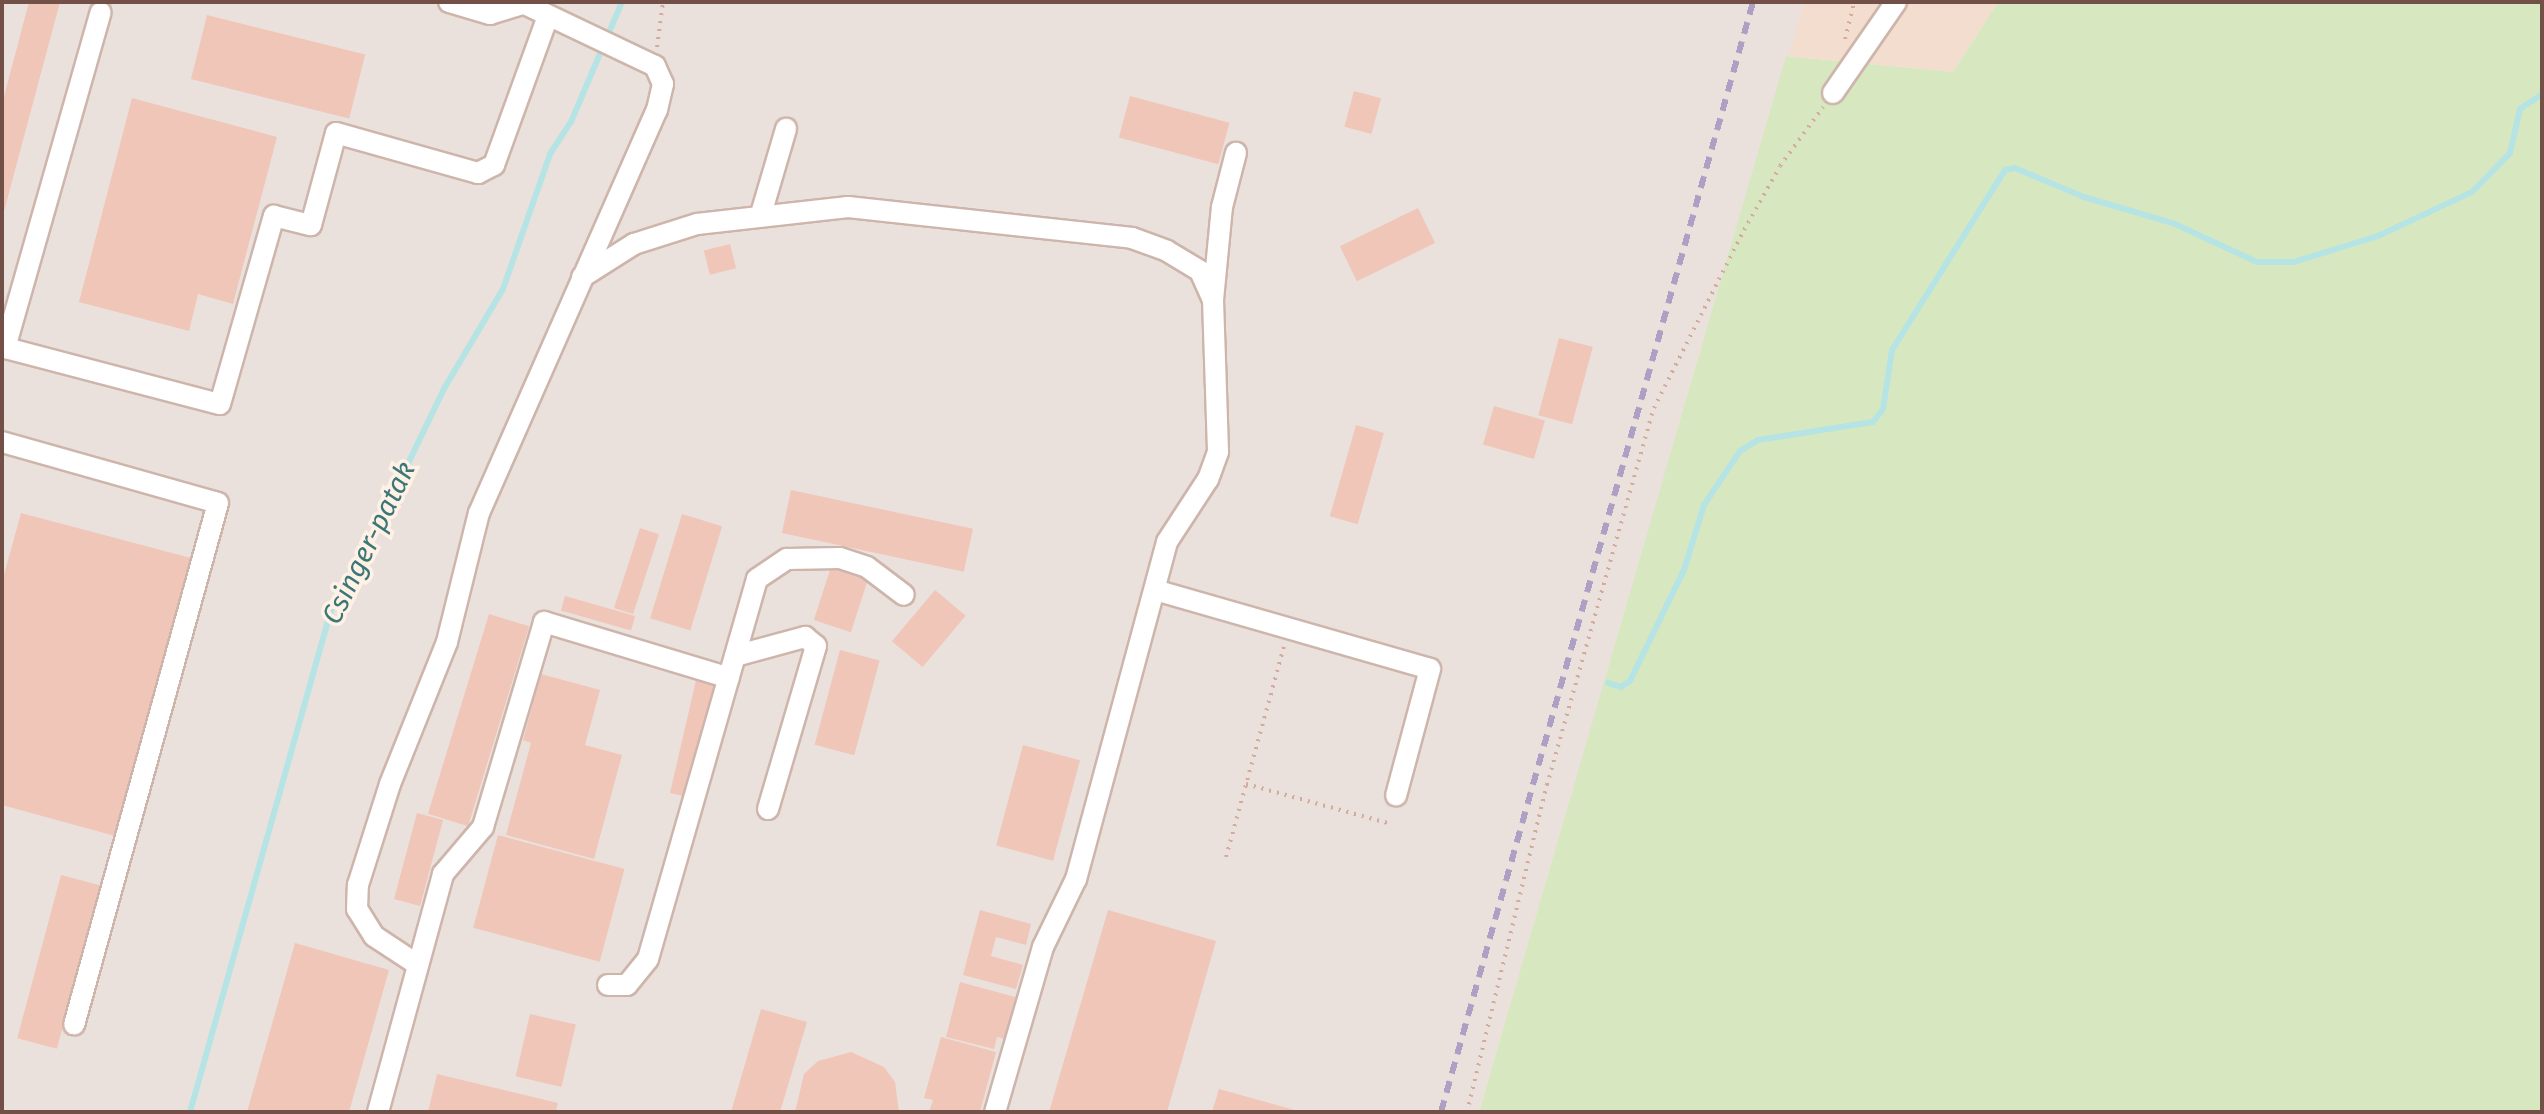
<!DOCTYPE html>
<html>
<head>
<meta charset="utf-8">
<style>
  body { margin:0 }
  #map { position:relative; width:2544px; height:1114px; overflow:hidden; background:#fcede1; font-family:"Fira Sans",sans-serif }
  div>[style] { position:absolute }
  .residential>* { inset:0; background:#f3ddcf }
  .industrial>* { inset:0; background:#eae1dc }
  .green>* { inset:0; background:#d7e8c0 }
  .stream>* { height:6px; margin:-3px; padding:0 3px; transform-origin:3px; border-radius:3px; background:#b6e4e4 }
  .building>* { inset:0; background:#f0c6b9; transform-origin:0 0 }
  .path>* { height:4px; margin-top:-2px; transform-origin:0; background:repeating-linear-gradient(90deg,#d5a99c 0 2px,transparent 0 8px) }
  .roads { filter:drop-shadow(2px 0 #ceb5ab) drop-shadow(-2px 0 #ceb5ab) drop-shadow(0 2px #ceb5ab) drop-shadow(0 -2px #ceb5ab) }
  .minor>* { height:20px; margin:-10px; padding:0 10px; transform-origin:10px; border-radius:10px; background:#fff }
  .rail>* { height:6px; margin-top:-3px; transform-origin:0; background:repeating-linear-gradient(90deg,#aea0c4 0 12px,transparent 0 20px) }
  span { translate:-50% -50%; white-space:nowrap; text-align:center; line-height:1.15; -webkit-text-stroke:7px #fff1e6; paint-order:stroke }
  .water-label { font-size:28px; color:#3c7778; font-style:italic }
  .frame { position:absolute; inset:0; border:4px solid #725048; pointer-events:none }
</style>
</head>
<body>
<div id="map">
  <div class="residential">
    <i style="clip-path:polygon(1804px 2px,1998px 2px,1953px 72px,1786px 56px)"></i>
  </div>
  <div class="industrial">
    <i style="clip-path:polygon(2px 2px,1804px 2px,1479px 1112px,2px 1112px)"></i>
  </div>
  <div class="green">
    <i style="clip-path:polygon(1998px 2px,2542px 2px,2542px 1112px,1479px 1112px,1786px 56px,1953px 72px)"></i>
  </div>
  <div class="stream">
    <i style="left:1608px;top:683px;width:14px;rotate:17deg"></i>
    <i style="left:1621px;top:687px;width:11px;rotate:-34deg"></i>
    <i style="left:1630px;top:681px;width:123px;rotate:-64.1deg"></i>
    <i style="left:1684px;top:570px;width:68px;rotate:-72.9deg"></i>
    <i style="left:1704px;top:505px;width:65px;rotate:-56.3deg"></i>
    <i style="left:1740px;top:451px;width:21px;rotate:-31deg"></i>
    <i style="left:1758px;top:440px;width:116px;rotate:-8.9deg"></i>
    <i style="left:1873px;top:422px;width:16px;rotate:-52deg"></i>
    <i style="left:1883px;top:409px;width:60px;rotate:-81.3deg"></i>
    <i style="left:1892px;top:350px;width:213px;rotate:-57.9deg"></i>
    <i style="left:2005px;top:170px;width:10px;rotate:-11deg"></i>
    <i style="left:2015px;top:168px;width:75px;rotate:22.8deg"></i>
    <i style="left:2084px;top:197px;width:95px;rotate:16.5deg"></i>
    <i style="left:2175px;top:224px;width:90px;rotate:24.9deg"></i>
    <i style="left:2257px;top:262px;width:37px"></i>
    <i style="left:2294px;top:262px;width:88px;rotate:-17.2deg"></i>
    <i style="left:2378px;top:236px;width:104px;rotate:-25.1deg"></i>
    <i style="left:2472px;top:192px;width:54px;rotate:-45.7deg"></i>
    <i style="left:2510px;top:153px;width:45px;rotate:-77.2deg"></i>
    <i style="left:2520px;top:109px;width:27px;rotate:-34deg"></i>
    <i style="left:190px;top:1112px;width:521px;rotate:-74.31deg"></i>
    <i style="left:331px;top:610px;width:37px;rotate:-55deg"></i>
    <i style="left:352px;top:580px;width:214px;rotate:-64.3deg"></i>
    <i style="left:445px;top:387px;width:114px;rotate:-59.4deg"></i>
    <i style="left:503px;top:289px;width:143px;rotate:-70.8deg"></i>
    <i style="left:550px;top:154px;width:38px;rotate:-57deg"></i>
    <i style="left:571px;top:122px;width:130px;rotate:-67deg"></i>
  </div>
  <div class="building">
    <i style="clip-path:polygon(29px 2px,60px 2px,3px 215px,2px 104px)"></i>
    <i style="left:207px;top:15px;width:163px;height:66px;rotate:14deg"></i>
    <i style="left:1354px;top:91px;width:28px;height:37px;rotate:15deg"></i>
    <i style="left:1130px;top:96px;width:103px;height:43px;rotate:15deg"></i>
    <i style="clip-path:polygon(132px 98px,277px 137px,233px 304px,198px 294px,189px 331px,79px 302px)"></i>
    <i style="left:1418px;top:208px;width:39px;height:87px;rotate:64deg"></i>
    <i style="left:730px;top:244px;width:25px;height:27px;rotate:76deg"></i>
    <i style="left:1559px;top:338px;width:35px;height:80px;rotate:15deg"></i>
    <i style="left:1494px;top:406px;width:53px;height:40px;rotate:16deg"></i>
    <i style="left:1356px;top:425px;width:29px;height:95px;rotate:16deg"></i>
    <i style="left:791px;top:490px;width:186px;height:44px;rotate:12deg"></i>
    <i style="clip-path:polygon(21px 513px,191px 558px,115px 836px,2px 805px,2px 582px)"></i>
    <i style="left:682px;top:514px;width:42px;height:109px;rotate:17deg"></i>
    <i style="left:640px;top:528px;width:20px;height:84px;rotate:18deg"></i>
    <i style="left:832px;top:564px;width:39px;height:59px;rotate:18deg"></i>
    <i style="left:935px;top:590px;width:40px;height:67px;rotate:40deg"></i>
    <i style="left:565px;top:596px;width:73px;height:15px;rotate:16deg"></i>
    <i style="left:489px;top:614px;width:42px;height:209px;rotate:17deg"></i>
    <i style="left:840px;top:650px;width:41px;height:98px;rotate:15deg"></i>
    <i style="clip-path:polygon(541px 674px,600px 690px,585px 745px,622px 755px,594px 859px,506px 835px,531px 743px,523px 740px)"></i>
    <i style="left:697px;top:676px;width:22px;height:120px;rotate:13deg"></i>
    <i style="left:1023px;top:745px;width:59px;height:104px;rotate:15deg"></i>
    <i style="left:417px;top:813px;width:27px;height:89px;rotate:15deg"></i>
    <i style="left:498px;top:835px;width:131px;height:96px;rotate:15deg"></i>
    <i style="left:61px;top:875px;width:41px;height:169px;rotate:15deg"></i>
    <i style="clip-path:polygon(980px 910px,1031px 924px,1026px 945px,996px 937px,991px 956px,1023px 965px,1016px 989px,963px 975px)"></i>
    <i style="clip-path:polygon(1108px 910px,1216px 941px,1167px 1112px,1049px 1112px)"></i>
    <i style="clip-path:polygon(295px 943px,389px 970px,349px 1112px,247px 1112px)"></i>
    <i style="clip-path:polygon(960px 982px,1019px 998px,1008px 1040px,997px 1037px,994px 1049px,946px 1037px)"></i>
    <i style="clip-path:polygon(761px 1009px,807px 1022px,780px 1112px,731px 1112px)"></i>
    <i style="left:530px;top:1014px;width:47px;height:64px;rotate:13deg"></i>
    <i style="clip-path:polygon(941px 1037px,996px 1052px,980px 1112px,929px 1112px,933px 1100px,924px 1098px)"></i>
    <i style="clip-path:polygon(851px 1052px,884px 1067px,895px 1082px,899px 1112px,795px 1112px,804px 1074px,818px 1061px)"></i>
    <i style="clip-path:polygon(437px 1074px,558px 1103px,556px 1112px,428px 1112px)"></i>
    <i style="clip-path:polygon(1219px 1089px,1298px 1111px,1298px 1112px,1212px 1112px)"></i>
  </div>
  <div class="path">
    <i style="left:1845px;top:39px;width:38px;rotate:-76deg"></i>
    <i style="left:657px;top:47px;width:45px;rotate:-82.4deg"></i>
    <i style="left:1246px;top:784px;width:147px;rotate:15.4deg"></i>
    <i style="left:1226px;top:857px;width:218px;rotate:-74.6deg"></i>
    <i style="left:1467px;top:1112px;width:337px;rotate:-76.3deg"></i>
    <i style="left:1547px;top:785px;width:392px;rotate:-74.2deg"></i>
    <i style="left:1654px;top:408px;width:199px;rotate:-63.2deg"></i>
    <i style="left:1744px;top:230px;width:73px;rotate:-60.6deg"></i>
    <i style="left:1780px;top:166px;width:73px;rotate:-53.9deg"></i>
  </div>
  <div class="roads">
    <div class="minor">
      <i style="left:449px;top:2px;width:43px;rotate:16.3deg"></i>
      <i style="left:490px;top:14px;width:34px;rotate:-17deg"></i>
      <i style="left:1833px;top:93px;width:111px;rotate:-55.3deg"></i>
      <i style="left:761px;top:214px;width:89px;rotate:-73.6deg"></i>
      <i style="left:582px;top:277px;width:62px;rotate:-32.4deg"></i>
      <i style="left:634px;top:244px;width:66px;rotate:-17.6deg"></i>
      <i style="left:697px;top:224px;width:152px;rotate:-6.4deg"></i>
      <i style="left:848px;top:207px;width:286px;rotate:6.2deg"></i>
      <i style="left:1132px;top:238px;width:37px;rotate:20deg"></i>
      <i style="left:1167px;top:251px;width:39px;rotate:31deg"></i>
      <i style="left:1200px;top:271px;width:32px;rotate:66deg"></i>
      <i style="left:1213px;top:300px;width:152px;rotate:88.1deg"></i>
      <i style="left:1218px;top:452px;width:29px;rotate:110deg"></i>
      <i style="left:1208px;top:479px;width:75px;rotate:123.1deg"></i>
      <i style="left:1167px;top:542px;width:349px;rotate:105.1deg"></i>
      <i style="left:1076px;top:879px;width:76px;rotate:115.9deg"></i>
      <i style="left:1043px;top:947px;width:172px;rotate:106.2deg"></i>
      <i style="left:1213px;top:300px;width:93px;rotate:-84.5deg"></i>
      <i style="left:1222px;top:207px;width:56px;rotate:-75.5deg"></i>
      <i style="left:2px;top:347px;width:225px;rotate:14.7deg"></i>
      <i style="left:220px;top:404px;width:196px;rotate:-74deg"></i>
      <i style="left:274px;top:216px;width:38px;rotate:14deg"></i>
      <i style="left:311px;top:225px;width:95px;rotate:-74.8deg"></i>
      <i style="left:336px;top:133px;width:148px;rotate:15.7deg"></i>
      <i style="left:478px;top:173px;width:18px;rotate:-27deg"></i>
      <i style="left:494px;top:165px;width:158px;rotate:-70.1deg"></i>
      <i style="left:5px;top:348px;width:349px;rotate:-74.1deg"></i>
      <i style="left:2px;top:442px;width:224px;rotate:15.8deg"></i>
      <i style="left:218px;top:503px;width:541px;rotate:105.42deg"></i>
      <i style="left:1155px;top:590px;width:286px;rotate:16deg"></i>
      <i style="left:1430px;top:669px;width:131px;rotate:105deg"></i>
      <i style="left:735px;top:656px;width:73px;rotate:-15.2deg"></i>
      <i style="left:805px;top:637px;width:14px;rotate:39deg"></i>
      <i style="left:816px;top:646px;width:170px;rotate:106.4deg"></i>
      <i style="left:418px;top:965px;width:53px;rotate:-146.6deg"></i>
      <i style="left:374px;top:936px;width:32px;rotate:-122deg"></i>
      <i style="left:357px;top:909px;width:24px;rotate:-88deg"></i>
      <i style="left:358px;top:885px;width:106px;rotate:-72.4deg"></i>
      <i style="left:390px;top:784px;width:153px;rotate:-68.1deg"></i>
      <i style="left:447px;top:642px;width:133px;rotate:-76.1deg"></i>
      <i style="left:479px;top:513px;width:441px;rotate:-66.2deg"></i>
      <i style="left:657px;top:110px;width:27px;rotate:-77deg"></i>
      <i style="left:663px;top:84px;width:20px;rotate:-114deg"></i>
      <i style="left:655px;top:66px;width:149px;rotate:-154.6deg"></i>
      <i style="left:608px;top:985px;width:19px"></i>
      <i style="left:627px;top:985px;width:33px;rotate:-51deg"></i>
      <i style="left:648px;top:959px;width:395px;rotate:-74deg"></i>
      <i style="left:757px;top:579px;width:36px;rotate:-34deg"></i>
      <i style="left:787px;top:559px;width:53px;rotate:-1.1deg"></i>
      <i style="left:840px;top:558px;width:28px;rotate:18deg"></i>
      <i style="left:867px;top:567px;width:46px;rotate:37.1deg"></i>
      <i style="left:378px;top:1112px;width:247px;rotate:-74.7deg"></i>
      <i style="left:443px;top:874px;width:62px;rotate:-49.6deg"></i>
      <i style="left:483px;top:827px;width:214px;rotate:-73.4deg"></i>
      <i style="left:544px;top:622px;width:193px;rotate:16.8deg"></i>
    </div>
  </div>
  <div class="rail">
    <i style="left:1441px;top:1112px;width:1153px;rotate:-74.3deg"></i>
  </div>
  <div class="water-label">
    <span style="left:369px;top:543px;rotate:-64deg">Csinger-patak</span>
  </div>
  <div class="frame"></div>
</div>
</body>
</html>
